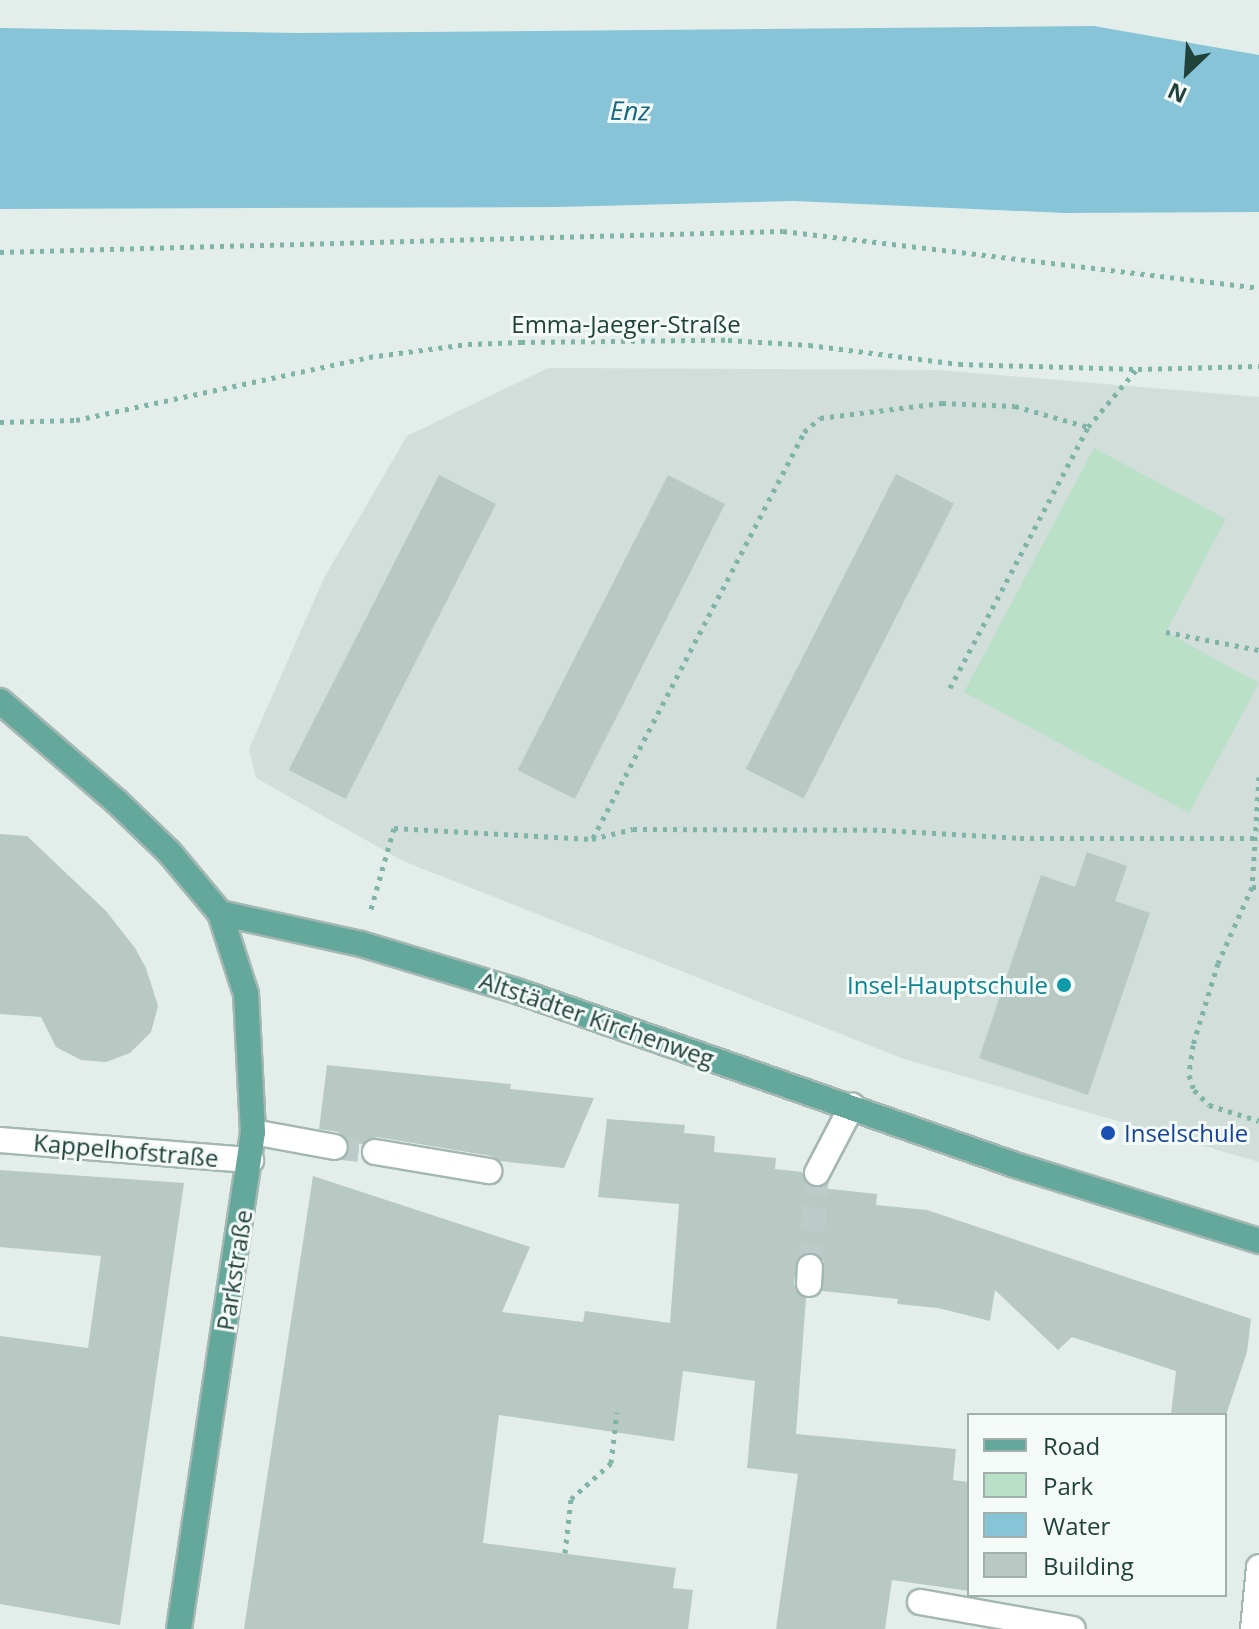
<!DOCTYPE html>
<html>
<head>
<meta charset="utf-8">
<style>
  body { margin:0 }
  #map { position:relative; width:1259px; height:1629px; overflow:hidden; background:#e3eeea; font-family:"Open Sans",sans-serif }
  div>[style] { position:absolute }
  .built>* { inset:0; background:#d1ded9 }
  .green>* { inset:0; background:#bae1c8 }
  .water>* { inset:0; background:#87c4d7 }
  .building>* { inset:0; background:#b8c9c3; transform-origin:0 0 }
  .minor-tunnel>* { height:24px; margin-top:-12px; transform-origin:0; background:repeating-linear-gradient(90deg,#bccbc7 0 24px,transparent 0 36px) }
  .path>* { height:5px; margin-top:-2.5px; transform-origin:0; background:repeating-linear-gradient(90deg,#81b4a8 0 4px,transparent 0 10px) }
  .roads { filter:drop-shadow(2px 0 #a5b7b2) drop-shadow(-2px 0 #a5b7b2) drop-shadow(0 2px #a5b7b2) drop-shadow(0 -2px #a5b7b2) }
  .minor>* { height:24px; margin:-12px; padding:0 12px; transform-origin:12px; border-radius:12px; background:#fff }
  .major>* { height:24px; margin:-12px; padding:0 12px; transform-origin:12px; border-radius:12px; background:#64a79b }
  .dots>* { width:22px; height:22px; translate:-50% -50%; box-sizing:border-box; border:4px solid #f4faf7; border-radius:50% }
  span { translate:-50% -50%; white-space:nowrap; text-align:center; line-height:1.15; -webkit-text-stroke:6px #f4faf7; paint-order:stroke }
  .street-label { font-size:24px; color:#21413b }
  .culture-label { font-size:24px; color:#0d838f }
  .right { translate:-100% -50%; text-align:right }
  .transit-label { font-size:24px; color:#164399 }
  .left { translate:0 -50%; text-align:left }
  .water-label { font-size:26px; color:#166782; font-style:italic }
  .legend { position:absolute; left:967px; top:1413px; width:260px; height:184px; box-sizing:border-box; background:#f4faf7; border:2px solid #a0b0ac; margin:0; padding:10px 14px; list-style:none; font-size:24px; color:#21413b }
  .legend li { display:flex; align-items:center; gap:16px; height:40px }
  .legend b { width:40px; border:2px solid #a0b0ac }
  .north { position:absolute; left:1147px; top:32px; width:80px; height:80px; -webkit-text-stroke:6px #f4faf7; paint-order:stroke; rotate:205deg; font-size:22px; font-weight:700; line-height:32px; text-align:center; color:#21413b }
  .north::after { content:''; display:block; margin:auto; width:28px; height:36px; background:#21413b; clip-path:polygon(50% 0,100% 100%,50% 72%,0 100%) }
</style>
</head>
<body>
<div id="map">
  <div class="built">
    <i style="clip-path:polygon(548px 368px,937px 370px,1259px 397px,1259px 1162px,904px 1059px,403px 861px,256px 778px,249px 749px,324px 578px,407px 436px)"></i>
  </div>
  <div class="green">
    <i style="clip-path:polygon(1094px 448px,1226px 519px,1166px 632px,1259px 683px,1189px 813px,964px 692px)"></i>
  </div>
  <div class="water">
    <i style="clip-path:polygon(1094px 26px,1259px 55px,1259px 212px,1065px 213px,794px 201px,557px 207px,0 209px,0 28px,299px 33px)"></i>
  </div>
  <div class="building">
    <i style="left:896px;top:474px;width:65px;height:331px;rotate:27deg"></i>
    <i style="left:439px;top:475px;width:64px;height:331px;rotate:27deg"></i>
    <i style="left:668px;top:475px;width:64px;height:331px;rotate:27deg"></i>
    <i style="clip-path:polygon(0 834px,27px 836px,106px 911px,135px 948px,146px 968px,158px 1006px,151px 1032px,130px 1053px,106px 1062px,81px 1060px,56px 1047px,41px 1017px,0 1014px)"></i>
    <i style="clip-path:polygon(1087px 852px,1127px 866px,1115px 901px,1150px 913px,1088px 1095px,979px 1058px,1041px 875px,1075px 887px)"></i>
    <i style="clip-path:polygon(327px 1065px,511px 1084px,510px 1089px,594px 1098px,564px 1168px,500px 1161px,491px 1156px,377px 1137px,363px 1144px,349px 1142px,338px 1132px,319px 1129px)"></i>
    <i style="clip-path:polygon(607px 1119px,685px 1125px,684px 1133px,715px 1136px,714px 1152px,776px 1158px,775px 1169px,802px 1172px,811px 1187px,877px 1194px,876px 1205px,927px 1210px,1251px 1319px,1247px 1352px,1226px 1415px,1171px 1415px,1176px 1371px,1072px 1337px,1058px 1350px,995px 1290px,990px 1321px,938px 1308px,897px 1304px,898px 1299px,822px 1291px,824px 1261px,818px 1254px,804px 1253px,797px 1259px,794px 1283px,796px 1291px,806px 1298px,796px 1434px,956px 1449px,953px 1480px,969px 1482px,969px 1591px,892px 1580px,885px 1629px,776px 1629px,798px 1474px,747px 1468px,755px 1381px,683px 1371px,674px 1441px,499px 1415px,483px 1543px,676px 1568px,673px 1588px,693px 1590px,688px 1629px,244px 1629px,313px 1176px,530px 1247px,502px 1312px,583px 1322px,585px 1311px,670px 1323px,679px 1204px,598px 1197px)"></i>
    <i style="clip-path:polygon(0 1170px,184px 1183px,120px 1625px,0 1604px,0 1336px,88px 1348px,101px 1256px,0 1247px)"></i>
  </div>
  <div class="minor-tunnel">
    <i style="left:335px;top:1147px;width:40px;rotate:7.1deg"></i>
    <i style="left:810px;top:1267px;width:94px;rotate:-85.7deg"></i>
  </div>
  <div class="path">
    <i style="left:0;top:252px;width:783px;rotate:-1.54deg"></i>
    <i style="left:783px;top:231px;width:479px;rotate:6.8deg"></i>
    <i style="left:0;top:422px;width:76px;rotate:-1.5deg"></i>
    <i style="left:76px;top:420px;width:300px;rotate:-12.1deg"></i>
    <i style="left:369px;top:357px;width:100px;rotate:-7.5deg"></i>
    <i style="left:468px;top:344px;width:53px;rotate:-2.2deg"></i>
    <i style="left:521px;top:342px;width:207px;rotate:-0.6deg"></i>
    <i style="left:728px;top:340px;width:81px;rotate:3.5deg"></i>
    <i style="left:809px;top:345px;width:151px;rotate:7.2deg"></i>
    <i style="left:959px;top:364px;width:179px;rotate:1.6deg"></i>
    <i style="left:1138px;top:369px;width:121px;rotate:-1.4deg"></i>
    <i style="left:1166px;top:632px;width:95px;rotate:11deg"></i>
    <i style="left:950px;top:688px;width:295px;rotate:-62.1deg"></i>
    <i style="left:1088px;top:427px;width:76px;rotate:-49.8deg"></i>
    <i style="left:1259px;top:777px;width:110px;rotate:93.6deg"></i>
    <i style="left:1252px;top:887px;width:7px"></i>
    <i style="left:593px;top:838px;width:458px;rotate:-62.5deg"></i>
    <i style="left:804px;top:432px;width:21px;rotate:-41deg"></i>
    <i style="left:820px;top:418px;width:123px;rotate:-7deg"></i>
    <i style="left:942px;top:403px;width:73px;rotate:2.4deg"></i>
    <i style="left:1015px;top:406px;width:76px;rotate:16deg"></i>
    <i style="left:1252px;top:887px;width:83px;rotate:114.1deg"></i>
    <i style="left:1218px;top:963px;width:86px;rotate:107deg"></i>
    <i style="left:1193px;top:1045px;width:30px;rotate:98deg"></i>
    <i style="left:1189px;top:1075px;width:16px;rotate:72deg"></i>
    <i style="left:1194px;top:1090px;width:21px;rotate:45deg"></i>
    <i style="left:1209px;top:1105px;width:52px;rotate:17.7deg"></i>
    <i style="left:371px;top:909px;width:84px;rotate:-74.1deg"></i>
    <i style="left:394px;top:828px;width:198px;rotate:3.2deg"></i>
    <i style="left:592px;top:839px;width:42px;rotate:-13.7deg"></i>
    <i style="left:633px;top:829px;width:249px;rotate:0.2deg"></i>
    <i style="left:882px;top:830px;width:138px;rotate:3.3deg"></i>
    <i style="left:1020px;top:838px;width:234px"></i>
    <i style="left:565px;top:1553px;width:54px;rotate:-83.7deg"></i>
    <i style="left:571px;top:1499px;width:54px;rotate:-42deg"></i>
    <i style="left:611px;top:1463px;width:51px;rotate:-83.3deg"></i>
  </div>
  <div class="roads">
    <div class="minor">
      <i style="left:253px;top:1132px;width:83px;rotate:10.4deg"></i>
      <i style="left:0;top:1140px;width:252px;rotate:4.6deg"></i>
      <i style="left:375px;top:1152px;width:116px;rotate:9.5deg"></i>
      <i style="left:817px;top:1173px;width:76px;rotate:-62.4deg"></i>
      <i style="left:809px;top:1284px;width:17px;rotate:-87deg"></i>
      <i style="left:920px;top:1602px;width:155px;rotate:10deg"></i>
      <i style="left:1253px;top:1629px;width:62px;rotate:-84.5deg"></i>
    </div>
    <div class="major">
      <i style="left:0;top:701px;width:153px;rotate:40.8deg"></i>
      <i style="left:116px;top:801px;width:74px;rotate:43.9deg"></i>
      <i style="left:169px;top:852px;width:80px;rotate:50.1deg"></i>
      <i style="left:220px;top:913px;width:144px;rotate:12.4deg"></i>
      <i style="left:361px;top:944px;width:163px;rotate:16.8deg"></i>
      <i style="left:517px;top:991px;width:524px;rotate:19.26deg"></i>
      <i style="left:1012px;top:1164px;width:259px;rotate:17.3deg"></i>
      <i style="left:179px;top:1629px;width:502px;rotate:-81.53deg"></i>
      <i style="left:253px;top:1132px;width:138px;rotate:-92.9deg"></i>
      <i style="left:246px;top:994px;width:85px;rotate:-107.8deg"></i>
    </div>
  </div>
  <div class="dots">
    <i style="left:1064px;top:985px;background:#0f9aa8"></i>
    <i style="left:1108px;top:1133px;background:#1a4fb4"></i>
  </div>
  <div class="street-label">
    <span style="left:626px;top:324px">Emma-Jaeger-Straße</span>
    <span style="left:597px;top:1019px;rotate:19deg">Altstädter Kirchenweg</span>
    <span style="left:126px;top:1150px;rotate:5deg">Kappelhofstraße</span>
    <span style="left:234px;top:1270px;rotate:-81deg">Parkstraße</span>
  </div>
  <div class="culture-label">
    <span class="right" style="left:1048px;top:985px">Insel-Hauptschule</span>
  </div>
  <div class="transit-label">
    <span class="left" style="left:1124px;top:1133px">Inselschule</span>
  </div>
  <div class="water-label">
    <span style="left:630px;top:111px;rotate:1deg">Enz</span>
  </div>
  <ul class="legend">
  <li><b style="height:10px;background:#64a79b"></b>Road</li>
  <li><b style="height:22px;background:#bae1c8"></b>Park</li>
  <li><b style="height:22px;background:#87c4d7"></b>Water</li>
  <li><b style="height:22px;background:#b8c9c3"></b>Building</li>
  </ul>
  <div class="north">N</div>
</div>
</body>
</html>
